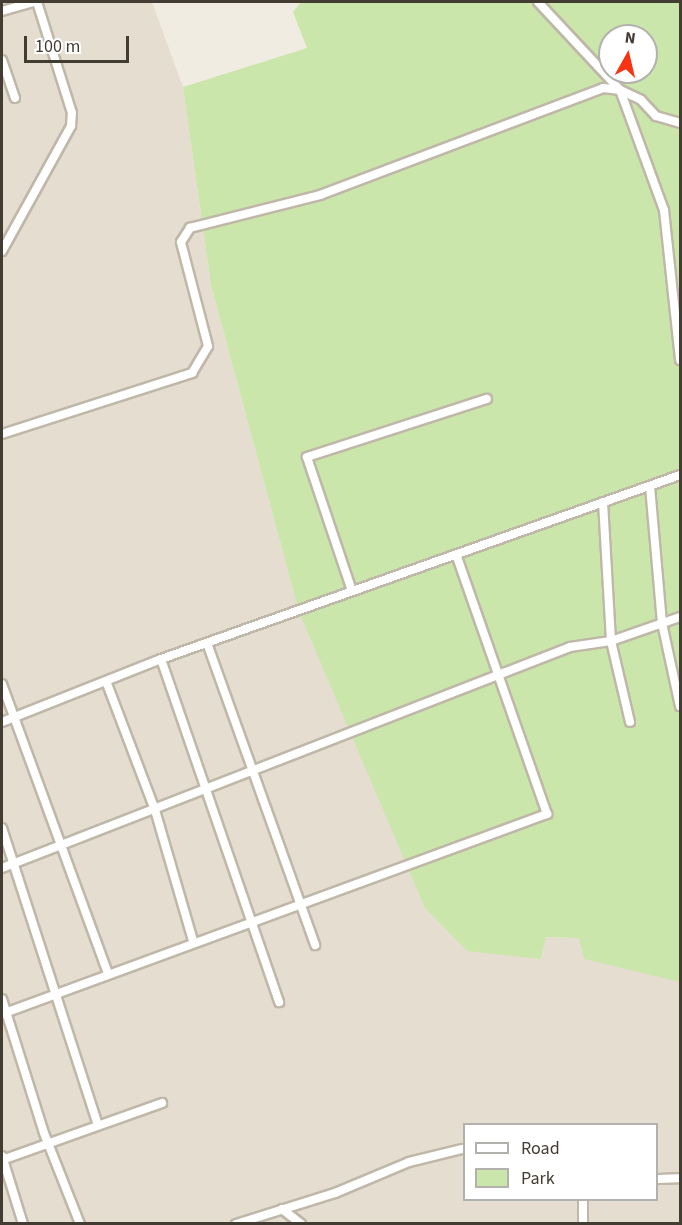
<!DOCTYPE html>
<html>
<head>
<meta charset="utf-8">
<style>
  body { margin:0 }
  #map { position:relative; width:682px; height:1225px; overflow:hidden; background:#f1ece2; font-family:"Source Sans 3",sans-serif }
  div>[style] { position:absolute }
  .residential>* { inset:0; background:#e5ded0 }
  .green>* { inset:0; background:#cbe6aa }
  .roads { filter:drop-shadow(2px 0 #bfb7a8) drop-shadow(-2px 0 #bfb7a8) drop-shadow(0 2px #bfb7a8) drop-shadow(0 -2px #bfb7a8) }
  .minor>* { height:8px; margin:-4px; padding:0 4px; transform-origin:4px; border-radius:4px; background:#fff }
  span { translate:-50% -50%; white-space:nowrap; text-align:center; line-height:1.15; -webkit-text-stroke:5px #fff; paint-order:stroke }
  .frame { position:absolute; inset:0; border:3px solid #423c33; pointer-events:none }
  .legend { position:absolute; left:463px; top:1123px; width:195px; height:78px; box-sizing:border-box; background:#fff; border:2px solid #b3b1ad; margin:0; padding:8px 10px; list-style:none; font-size:18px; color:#423c33 }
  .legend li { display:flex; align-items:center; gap:12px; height:30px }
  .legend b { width:30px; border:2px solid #b3b1ad }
  .north { position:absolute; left:598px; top:24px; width:60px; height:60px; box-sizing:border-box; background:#fff; border:2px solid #b3b1ad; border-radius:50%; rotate:8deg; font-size:16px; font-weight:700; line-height:24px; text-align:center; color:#423c33 }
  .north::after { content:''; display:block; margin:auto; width:21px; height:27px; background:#f83412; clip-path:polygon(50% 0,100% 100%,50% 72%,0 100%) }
  .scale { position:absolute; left:24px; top:36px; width:105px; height:27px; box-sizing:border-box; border:3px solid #423c33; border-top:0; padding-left:8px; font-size:18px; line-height:21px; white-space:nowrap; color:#423c33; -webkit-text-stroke:4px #fff; paint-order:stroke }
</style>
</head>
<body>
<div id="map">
  <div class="residential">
    <i style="clip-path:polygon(evenodd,2px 2px,152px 2px,183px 87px,211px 285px,299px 612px,541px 959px,546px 937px,579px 938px,680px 982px,680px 1223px,2px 1224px,2px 2px,464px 1124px,656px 1124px,656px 1200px,464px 1200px,464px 1124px)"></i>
  </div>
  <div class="green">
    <i style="clip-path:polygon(evenodd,301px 2px,680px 2px,680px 982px,584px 959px,579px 938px,546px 937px,541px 959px,467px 951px,425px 908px,299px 612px,211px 285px,183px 87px,307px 48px,293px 12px,301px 2px,610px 36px,646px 36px,646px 72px,610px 72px,610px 36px)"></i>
  </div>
  <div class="roads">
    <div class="minor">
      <i style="left:538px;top:2px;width:120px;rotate:47deg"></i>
      <i style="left:620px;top:90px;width:23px;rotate:25deg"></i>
      <i style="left:641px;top:100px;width:22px;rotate:47deg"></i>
      <i style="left:656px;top:116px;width:25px;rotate:16deg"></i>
      <i style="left:2px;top:11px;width:33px;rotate:-16deg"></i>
      <i style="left:2px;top:60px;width:40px;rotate:71.1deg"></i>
      <i style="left:2px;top:251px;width:143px;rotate:-61.1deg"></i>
      <i style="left:71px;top:126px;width:13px;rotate:-86deg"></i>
      <i style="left:72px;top:113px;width:116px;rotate:-107.5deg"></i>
      <i style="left:2px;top:434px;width:200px;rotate:-17.8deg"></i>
      <i style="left:192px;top:373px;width:31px;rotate:-59deg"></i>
      <i style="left:208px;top:346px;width:107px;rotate:-104.6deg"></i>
      <i style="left:181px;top:242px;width:17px;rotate:-57deg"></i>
      <i style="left:190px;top:228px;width:134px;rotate:-14.2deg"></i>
      <i style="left:320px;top:195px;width:303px;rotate:-20.7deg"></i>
      <i style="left:603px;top:88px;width:17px;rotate:7deg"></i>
      <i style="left:620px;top:90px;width:128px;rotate:69.9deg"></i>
      <i style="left:664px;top:210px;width:151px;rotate:83.9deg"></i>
      <i style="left:650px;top:486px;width:138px;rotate:85deg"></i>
      <i style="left:662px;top:623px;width:85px;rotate:77.8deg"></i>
      <i style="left:603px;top:502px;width:139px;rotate:86.7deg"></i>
      <i style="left:611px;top:641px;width:83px;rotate:76.8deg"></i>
      <i style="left:352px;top:591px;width:141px;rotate:-108.6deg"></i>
      <i style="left:307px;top:457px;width:189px;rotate:-17.9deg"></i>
      <i style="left:207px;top:643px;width:321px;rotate:70.3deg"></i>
      <i style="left:161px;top:659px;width:363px;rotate:71deg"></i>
      <i style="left:106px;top:681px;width:138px;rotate:69.2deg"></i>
      <i style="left:155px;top:810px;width:136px;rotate:73.8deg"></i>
      <i style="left:2px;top:684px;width:308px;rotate:69.9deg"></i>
      <i style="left:2px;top:722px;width:171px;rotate:-21.6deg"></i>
      <i style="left:161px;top:659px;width:551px;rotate:-19.52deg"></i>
      <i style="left:2px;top:828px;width:312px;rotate:72.1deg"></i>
      <i style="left:2px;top:868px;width:609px;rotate:-21.26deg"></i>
      <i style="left:570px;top:647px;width:41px;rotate:-8.3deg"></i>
      <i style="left:611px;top:641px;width:73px;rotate:-19.2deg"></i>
      <i style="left:2px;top:999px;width:140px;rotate:72.6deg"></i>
      <i style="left:44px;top:1133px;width:98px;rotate:68.4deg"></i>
      <i style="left:2px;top:1014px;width:581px;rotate:-20.15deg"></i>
      <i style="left:547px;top:814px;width:275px;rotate:-109.3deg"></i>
      <i style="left:2px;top:1156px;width:71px;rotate:72.8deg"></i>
      <i style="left:2px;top:1160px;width:170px;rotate:-19.6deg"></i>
      <i style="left:656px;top:1179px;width:24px;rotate:-2deg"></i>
      <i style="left:282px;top:1209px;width:24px;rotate:38deg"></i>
      <i style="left:236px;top:1224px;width:104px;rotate:-17.4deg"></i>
      <i style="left:335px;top:1193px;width:80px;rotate:-22.7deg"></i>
      <i style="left:409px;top:1162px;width:55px;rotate:-13.8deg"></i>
      <i style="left:583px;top:1224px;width:24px;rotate:-90deg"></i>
    </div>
  </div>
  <div class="frame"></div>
  <ul class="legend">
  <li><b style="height:8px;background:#fff"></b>Road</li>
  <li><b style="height:16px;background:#cbe6aa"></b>Park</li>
  </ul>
  <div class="north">N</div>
  <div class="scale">100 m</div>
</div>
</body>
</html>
